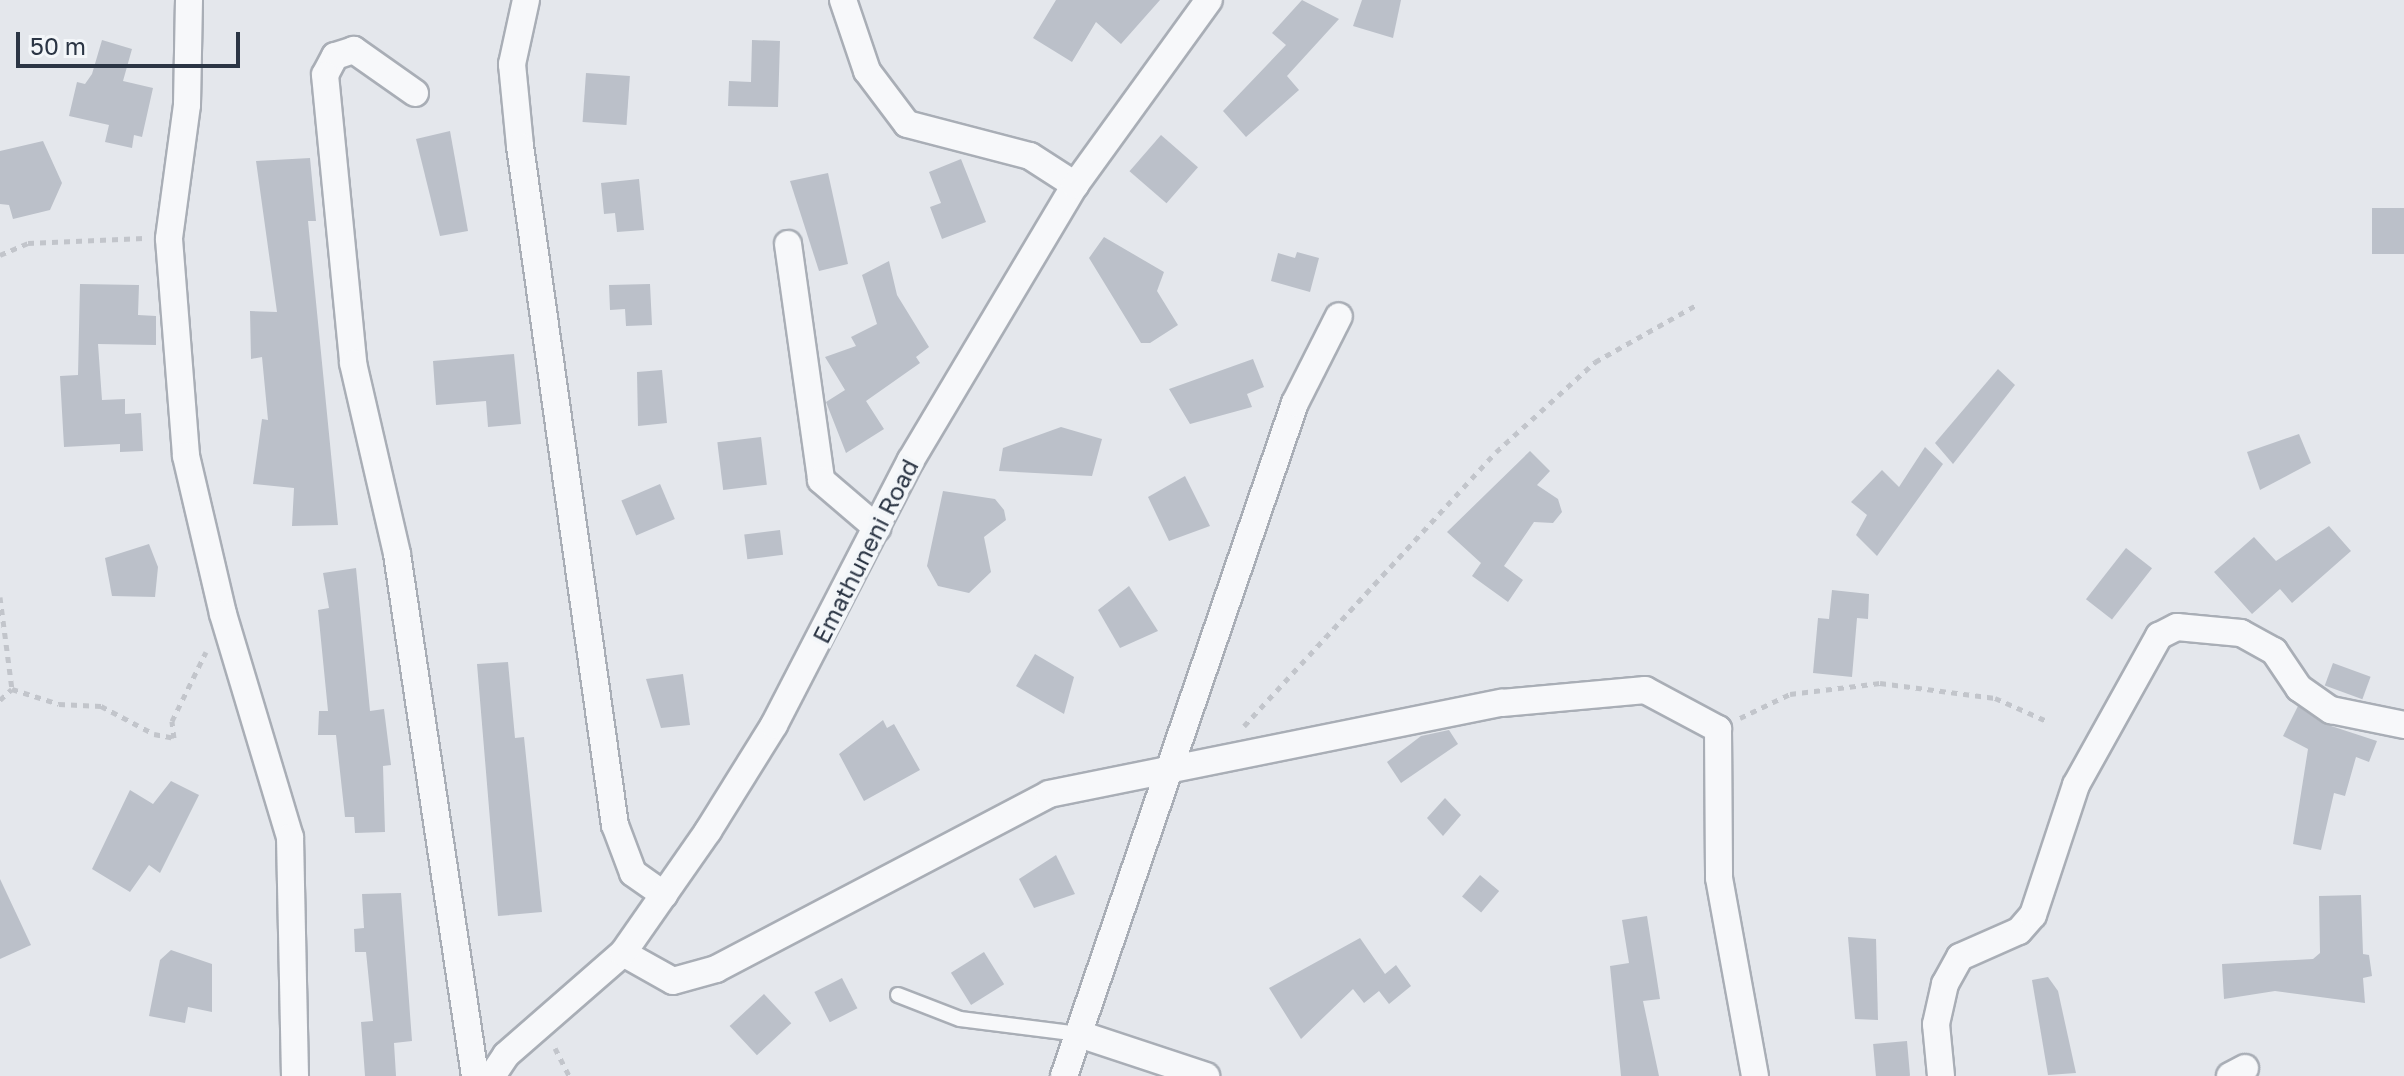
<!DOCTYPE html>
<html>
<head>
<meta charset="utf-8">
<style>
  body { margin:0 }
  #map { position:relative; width:2404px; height:1076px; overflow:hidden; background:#e4e7ec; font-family:"Golos Text",sans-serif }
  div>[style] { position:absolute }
  .building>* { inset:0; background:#bbc0c9; transform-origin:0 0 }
  .path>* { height:5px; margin-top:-2.5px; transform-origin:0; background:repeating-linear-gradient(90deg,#c2c5cb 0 6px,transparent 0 12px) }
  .roads { filter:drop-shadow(2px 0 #a9aeb6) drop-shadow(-2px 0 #a9aeb6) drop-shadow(0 2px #a9aeb6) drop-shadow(0 -2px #a9aeb6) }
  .service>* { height:14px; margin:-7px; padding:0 7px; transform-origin:7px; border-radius:7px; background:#f7f8fa }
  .minor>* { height:26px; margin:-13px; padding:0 13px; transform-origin:13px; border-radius:13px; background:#f7f8fa }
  span { translate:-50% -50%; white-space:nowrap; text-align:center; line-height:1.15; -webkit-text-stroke:8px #f3f6f9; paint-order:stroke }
  .street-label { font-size:24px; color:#2b3544 }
  .scale { position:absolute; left:16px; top:32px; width:224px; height:36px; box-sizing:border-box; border:4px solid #2b3544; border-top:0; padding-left:10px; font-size:24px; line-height:28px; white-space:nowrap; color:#2b3544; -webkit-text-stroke:6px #f3f6f9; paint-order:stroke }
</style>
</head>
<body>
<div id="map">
  <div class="building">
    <i style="clip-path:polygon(1056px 0,1160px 0,1121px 44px,1096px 22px,1072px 62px,1033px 38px)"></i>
    <i style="clip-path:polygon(1302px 0,1339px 19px,1287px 76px,1299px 90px,1246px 137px,1223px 111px,1286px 45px,1272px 33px)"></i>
    <i style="clip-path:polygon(1362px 0,1401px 0,1393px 38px,1353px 26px)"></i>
    <i style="clip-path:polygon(102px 40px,132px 49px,123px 81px,153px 88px,142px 137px,134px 135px,132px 148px,105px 142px,109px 125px,69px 116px,77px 82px,85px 84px,92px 74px)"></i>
    <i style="clip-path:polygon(752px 40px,780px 41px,778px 107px,728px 106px,729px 81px,751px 82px)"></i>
    <i style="left:586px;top:73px;width:44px;height:49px;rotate:4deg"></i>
    <i style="clip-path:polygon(450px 131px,468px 231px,440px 236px,416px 139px)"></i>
    <i style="left:1161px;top:135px;width:49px;height:48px;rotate:41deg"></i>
    <i style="clip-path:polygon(43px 141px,62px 183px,50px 210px,13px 219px,9px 205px,0 204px,0 151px)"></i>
    <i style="clip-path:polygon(310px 158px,316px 221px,308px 221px,338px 525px,292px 526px,294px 488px,253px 484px,262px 419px,268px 420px,262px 357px,251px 359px,250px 311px,277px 312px,256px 161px)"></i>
    <i style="clip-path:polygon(961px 159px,986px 222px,942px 239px,930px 207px,941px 203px,929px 172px)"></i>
    <i style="clip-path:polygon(828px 173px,848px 264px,819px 271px,790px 181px)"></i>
    <i style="clip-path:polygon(639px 179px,644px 230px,617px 232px,615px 213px,604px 214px,601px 183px)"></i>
    <i style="left:2372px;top:208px;width:32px;height:46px"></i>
    <i style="clip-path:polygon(1104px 237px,1164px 272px,1157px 291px,1178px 325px,1150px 343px,1141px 343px,1089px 258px)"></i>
    <i style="clip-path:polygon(1297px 252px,1319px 258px,1310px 292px,1271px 281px,1278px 253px,1295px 258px)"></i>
    <i style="clip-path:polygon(889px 261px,897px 295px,929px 347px,916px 357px,920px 363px,866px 401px,884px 429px,846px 453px,826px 402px,845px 390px,825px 357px,856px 346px,851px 337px,877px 324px,862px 275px)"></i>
    <i style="clip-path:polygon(80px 284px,139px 285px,138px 315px,156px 316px,156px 345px,98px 344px,102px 400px,125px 399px,125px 414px,141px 413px,143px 451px,120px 452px,120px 444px,64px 447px,60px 376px,78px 375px)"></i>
    <i style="clip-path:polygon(650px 284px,652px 325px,626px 326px,625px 309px,610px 310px,609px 285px)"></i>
    <i style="clip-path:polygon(514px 354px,521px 424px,488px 427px,486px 401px,436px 405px,433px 361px)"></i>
    <i style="clip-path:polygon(1253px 359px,1264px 387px,1247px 394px,1252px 407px,1190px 424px,1169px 389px)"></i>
    <i style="clip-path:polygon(1998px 369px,2015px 385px,1953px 464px,1935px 443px)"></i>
    <i style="clip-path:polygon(662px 370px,667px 423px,638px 426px,637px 372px)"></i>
    <i style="clip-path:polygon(1061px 427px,1102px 439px,1092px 476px,999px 471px,1003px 448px)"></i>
    <i style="clip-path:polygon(2299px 434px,2311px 463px,2260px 490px,2247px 452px)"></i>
    <i style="left:761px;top:437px;width:48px;height:44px;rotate:83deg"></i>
    <i style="clip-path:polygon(1925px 447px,1943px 464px,1877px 556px,1856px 535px,1867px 515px,1851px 502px,1882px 470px,1899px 487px)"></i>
    <i style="clip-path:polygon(1530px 451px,1550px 471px,1537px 485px,1558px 499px,1562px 512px,1553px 523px,1534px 522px,1504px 566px,1523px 580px,1508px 602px,1472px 576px,1481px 563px,1447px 532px)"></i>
    <i style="clip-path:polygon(1185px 476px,1210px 526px,1169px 541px,1148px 497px)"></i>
    <i style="left:660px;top:484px;width:38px;height:42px;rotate:67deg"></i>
    <i style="clip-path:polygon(943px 491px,995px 499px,1004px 510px,1006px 520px,984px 537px,991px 572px,969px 593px,938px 586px,927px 566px)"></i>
    <i style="clip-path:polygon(2329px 526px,2351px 551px,2292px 603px,2280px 589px,2252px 614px,2214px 572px,2254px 537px,2276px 561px)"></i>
    <i style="left:780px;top:530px;width:25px;height:36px;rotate:83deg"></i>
    <i style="clip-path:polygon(149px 544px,158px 567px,155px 597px,112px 596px,105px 558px)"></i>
    <i style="left:2126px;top:548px;width:33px;height:65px;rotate:38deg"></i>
    <i style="clip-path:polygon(356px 568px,370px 711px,384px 709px,391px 765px,383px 766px,385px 832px,355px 833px,354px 817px,345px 817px,336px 735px,318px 735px,319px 711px,328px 711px,318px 610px,329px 608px,323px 573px)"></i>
    <i style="clip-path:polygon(1129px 586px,1158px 631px,1120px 648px,1098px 610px)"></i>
    <i style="clip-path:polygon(1832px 590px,1869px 594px,1868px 619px,1857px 618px,1852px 677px,1813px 673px,1818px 618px,1829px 619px)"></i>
    <i style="clip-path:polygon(1035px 654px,1074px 677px,1064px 714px,1016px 686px)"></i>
    <i style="clip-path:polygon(508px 662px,515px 738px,524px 737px,542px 912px,498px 916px,477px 664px)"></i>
    <i style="left:2333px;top:663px;width:40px;height:24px;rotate:20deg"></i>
    <i style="clip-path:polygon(683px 674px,690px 725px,661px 728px,646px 679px)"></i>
    <i style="clip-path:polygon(2298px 706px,2322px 723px,2377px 741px,2369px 762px,2356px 757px,2345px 796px,2334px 793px,2321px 850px,2293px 844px,2308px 749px,2283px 736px)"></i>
    <i style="clip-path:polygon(883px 720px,887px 728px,894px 724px,920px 770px,864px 801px,839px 754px)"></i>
    <i style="clip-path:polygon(1449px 730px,1458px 744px,1401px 783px,1387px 762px,1421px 736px)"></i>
    <i style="clip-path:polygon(171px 781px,199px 795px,160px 873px,149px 865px,130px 892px,92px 869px,130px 790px,153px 804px)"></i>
    <i style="clip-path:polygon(1445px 798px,1461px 815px,1443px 836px,1427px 818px)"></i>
    <i style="clip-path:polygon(1056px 855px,1075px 894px,1034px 908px,1019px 879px)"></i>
    <i style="left:1480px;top:875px;width:25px;height:28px;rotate:40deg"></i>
    <i style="clip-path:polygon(0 879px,31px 945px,0 959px)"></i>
    <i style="clip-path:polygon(401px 893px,412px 1041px,394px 1043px,396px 1076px,365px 1076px,361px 1022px,373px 1021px,366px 952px,355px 952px,354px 929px,364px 928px,362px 894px)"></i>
    <i style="clip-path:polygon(2361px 895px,2363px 954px,2369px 955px,2372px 976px,2363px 978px,2365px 1003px,2275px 991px,2224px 999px,2222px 964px,2313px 959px,2320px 953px,2319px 896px)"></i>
    <i style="clip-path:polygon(1647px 916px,1660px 999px,1643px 1001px,1659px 1076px,1621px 1076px,1610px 966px,1629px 963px,1622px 920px)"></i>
    <i style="clip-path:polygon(1848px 937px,1876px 939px,1878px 1020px,1855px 1019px)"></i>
    <i style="clip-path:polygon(1360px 938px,1385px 974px,1396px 965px,1411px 986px,1389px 1004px,1379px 991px,1364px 1003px,1353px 989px,1301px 1039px,1269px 988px)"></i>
    <i style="clip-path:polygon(171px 950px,212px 964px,212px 1012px,188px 1007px,185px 1023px,149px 1016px,160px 960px)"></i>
    <i style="left:984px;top:952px;width:38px;height:39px;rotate:58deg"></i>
    <i style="clip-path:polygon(2048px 977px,2058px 991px,2076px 1073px,2048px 1075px,2032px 980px)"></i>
    <i style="left:842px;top:978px;width:34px;height:31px;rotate:63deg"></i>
    <i style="left:764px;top:994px;width:40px;height:47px;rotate:47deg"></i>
    <i style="left:1907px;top:1041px;width:35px;height:34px;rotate:85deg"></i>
  </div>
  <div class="path">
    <i style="left:0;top:255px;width:30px;rotate:-23deg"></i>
    <i style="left:28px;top:243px;width:116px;rotate:-2.5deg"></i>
    <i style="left:0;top:597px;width:93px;rotate:82.6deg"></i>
    <i style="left:12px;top:689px;width:49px;rotate:17.7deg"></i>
    <i style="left:59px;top:704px;width:42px;rotate:2.7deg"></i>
    <i style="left:101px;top:706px;width:60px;rotate:27.8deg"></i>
    <i style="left:154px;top:734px;width:20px;rotate:11deg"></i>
    <i style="left:174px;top:738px;width:17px;rotate:-97deg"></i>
    <i style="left:172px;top:721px;width:77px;rotate:-63.8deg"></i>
    <i style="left:0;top:700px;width:16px;rotate:-43deg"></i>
    <i style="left:1740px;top:718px;width:55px;rotate:-25.6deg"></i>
    <i style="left:1790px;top:694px;width:91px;rotate:-7deg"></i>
    <i style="left:1880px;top:683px;width:116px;rotate:7.4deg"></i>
    <i style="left:1995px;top:698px;width:57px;rotate:23.9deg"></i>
    <i style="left:1244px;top:726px;width:372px;rotate:-47.4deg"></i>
    <i style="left:1496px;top:452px;width:134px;rotate:-42.3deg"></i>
    <i style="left:1595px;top:362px;width:118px;rotate:-29.4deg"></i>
    <i style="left:555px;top:1048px;width:31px;rotate:63deg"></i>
  </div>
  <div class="roads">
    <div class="service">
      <i style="left:898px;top:995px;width:66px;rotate:21.2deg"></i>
      <i style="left:960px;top:1019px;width:120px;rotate:7.2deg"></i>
    </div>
    <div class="minor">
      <i style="left:189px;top:0;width:105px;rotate:91.1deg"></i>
      <i style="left:187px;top:105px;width:135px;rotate:97.7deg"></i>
      <i style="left:169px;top:239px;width:218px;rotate:85.5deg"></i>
      <i style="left:186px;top:456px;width:162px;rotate:76.8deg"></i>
      <i style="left:223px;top:614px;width:233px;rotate:73.3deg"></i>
      <i style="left:290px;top:837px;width:239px;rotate:88.8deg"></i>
      <i style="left:526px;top:0;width:66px;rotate:102.3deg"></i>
      <i style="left:512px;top:64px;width:82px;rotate:84.4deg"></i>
      <i style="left:520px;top:146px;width:686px;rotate:82.04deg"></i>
      <i style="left:615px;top:825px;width:51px;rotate:69.4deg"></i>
      <i style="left:633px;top:873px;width:38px;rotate:35deg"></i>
      <i style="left:843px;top:0;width:75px;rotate:71.3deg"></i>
      <i style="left:867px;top:71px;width:66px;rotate:53deg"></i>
      <i style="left:907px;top:124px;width:127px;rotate:14.6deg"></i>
      <i style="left:1030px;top:156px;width:54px;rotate:32.8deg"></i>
      <i style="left:415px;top:93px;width:75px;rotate:-144.8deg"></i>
      <i style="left:354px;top:50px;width:20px;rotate:162deg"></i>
      <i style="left:335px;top:56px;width:21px;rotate:118deg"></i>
      <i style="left:325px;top:75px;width:289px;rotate:84.4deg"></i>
      <i style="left:353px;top:363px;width:196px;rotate:77deg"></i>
      <i style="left:397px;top:554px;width:528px;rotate:81.5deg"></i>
      <i style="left:788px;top:244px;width:238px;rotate:82deg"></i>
      <i style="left:821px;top:480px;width:74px;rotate:40.6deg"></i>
      <i style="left:623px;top:953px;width:57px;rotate:29.2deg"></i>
      <i style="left:673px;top:981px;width:45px;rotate:-15.6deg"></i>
      <i style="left:716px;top:969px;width:376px;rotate:-27.7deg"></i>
      <i style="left:1049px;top:794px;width:462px;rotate:-11.4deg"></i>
      <i style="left:1502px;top:703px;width:144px;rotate:-5.2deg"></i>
      <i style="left:1645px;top:690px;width:83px;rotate:28.1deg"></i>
      <i style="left:1718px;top:729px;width:149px;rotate:89.6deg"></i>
      <i style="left:1719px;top:878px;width:201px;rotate:79.7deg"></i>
      <i style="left:1079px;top:1034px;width:134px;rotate:18.3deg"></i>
      <i style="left:492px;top:1076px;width:25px;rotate:-56deg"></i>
      <i style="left:506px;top:1055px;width:155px;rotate:-41.1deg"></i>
      <i style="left:623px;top:953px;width:149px;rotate:-55.1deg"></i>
      <i style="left:708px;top:831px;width:125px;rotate:-58.1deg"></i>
      <i style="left:774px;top:725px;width:298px;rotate:-62.7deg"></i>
      <i style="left:911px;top:460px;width:320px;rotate:-59.2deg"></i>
      <i style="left:1075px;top:185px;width:228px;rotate:-54.1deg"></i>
      <i style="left:1064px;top:1076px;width:712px;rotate:-71.06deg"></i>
      <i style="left:1295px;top:403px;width:97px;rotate:-63.2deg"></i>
      <i style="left:1941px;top:1076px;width:52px;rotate:-95.5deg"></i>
      <i style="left:1936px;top:1024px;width:41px;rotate:-77.3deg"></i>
      <i style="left:1945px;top:984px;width:31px;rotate:-61deg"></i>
      <i style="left:1960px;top:957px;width:64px;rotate:-23.8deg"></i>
      <i style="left:2019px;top:931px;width:21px;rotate:-49deg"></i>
      <i style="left:2033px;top:915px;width:137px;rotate:-71.7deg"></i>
      <i style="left:2076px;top:785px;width:171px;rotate:-60.9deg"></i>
      <i style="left:2159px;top:636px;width:20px;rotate:-27deg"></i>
      <i style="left:2177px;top:627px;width:64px;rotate:5.4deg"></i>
      <i style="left:2241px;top:633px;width:38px;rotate:29deg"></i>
      <i style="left:2274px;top:651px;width:45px;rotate:56deg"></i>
      <i style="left:2299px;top:688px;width:39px;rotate:35deg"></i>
      <i style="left:2331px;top:710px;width:75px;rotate:11.6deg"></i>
      <i style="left:2230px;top:1076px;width:17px;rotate:-28deg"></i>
    </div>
  </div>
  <div class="street-label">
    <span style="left:865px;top:551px;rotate:-63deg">Emathuneni Road</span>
  </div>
  <div class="scale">50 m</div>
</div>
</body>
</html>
